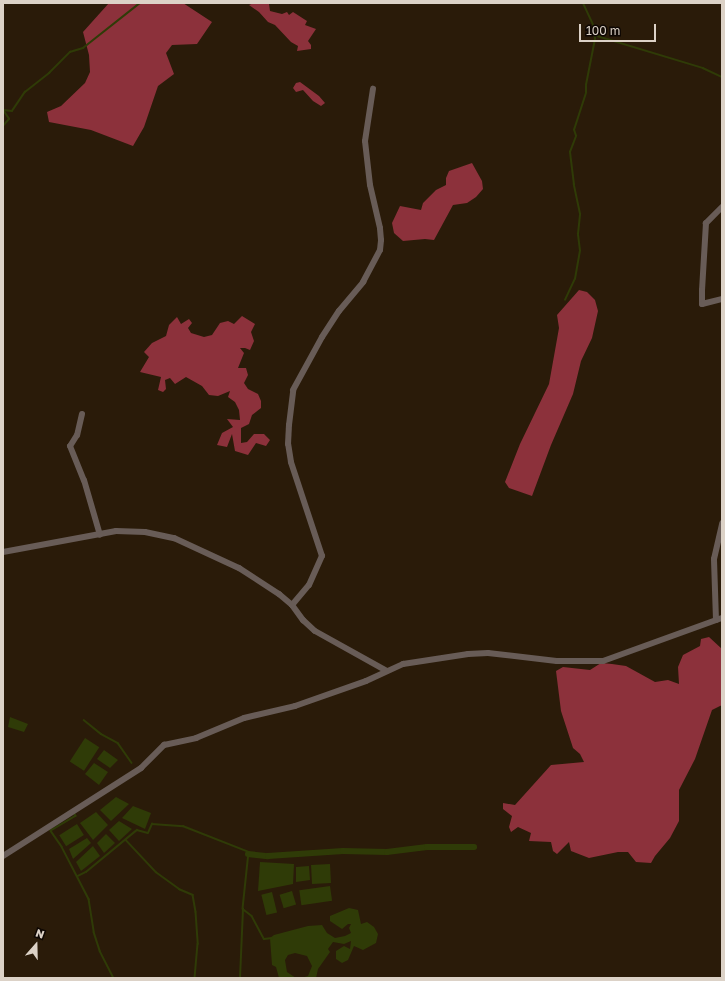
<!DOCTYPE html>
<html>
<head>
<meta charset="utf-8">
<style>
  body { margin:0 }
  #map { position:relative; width:725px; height:981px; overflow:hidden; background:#2a1b09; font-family:"Golos Text",sans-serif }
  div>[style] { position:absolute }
  .forest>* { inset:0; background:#8c313b }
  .water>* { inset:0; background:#2f3b07; transform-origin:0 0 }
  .stream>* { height:1.5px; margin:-0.75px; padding:0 0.75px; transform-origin:0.75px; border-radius:0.75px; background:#2f3b07 }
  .canal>* { height:5.5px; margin:-2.75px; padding:0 2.75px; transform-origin:2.75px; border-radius:2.75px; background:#2f3b07 }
  .minor>* { height:6px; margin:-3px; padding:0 3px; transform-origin:3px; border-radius:3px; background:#685c57 }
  span { translate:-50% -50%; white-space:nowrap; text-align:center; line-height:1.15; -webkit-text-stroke:3px #0e0703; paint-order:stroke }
  .frame { position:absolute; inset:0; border:4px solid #dcd2c7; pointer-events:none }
  .north { position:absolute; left:16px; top:925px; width:40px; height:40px; -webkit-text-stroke:3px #0e0703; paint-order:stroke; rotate:20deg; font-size:11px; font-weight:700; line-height:16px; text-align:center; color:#dcd2c7 }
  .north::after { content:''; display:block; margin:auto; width:14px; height:18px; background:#dcd2c7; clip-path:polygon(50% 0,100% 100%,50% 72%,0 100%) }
  .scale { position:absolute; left:579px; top:24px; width:77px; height:18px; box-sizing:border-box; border:2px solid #dcd2c7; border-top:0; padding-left:5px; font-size:12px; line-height:14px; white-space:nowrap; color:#dcd2c7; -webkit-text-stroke:3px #0e0703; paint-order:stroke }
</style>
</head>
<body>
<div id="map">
  <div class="forest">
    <i style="clip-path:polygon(109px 3px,183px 3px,212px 22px,197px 44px,172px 45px,166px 53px,174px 74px,158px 86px,144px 127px,133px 146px,91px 130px,49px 122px,47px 112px,61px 106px,85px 83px,90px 72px,89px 55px,83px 32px)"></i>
    <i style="clip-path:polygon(254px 3px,267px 3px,269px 4px,270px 11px,282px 14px,287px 12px,289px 15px,293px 12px,307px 21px,305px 25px,316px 29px,308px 41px,311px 45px,311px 49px,297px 51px,298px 46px,291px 42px,275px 25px,268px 22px,259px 12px,249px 5px)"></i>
    <i style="clip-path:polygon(300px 82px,319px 96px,325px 103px,321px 106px,313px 101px,303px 90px,296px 92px,293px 88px,296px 83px)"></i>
    <i style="clip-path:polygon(472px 163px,482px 181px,483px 189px,476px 197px,467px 203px,453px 205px,434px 240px,425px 239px,403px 241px,394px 233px,392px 223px,400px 206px,421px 210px,423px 203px,436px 190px,446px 185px,446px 178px,449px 171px)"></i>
    <i style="clip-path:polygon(579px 290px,587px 292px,595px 300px,598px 311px,592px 338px,581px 361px,573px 394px,551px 445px,532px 496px,509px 488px,505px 482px,520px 444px,549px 384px,559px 328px,557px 315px)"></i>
    <i style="clip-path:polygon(242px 316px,255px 324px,251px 332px,254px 341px,250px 350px,245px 348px,240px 348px,244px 353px,238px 368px,246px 368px,248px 375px,244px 383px,248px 389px,258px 394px,261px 401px,261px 408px,252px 415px,249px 424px,241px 428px,241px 443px,247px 442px,254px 434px,264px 434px,270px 440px,266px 446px,256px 443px,248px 455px,235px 451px,232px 434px,227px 447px,217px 445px,222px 433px,233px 427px,227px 419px,240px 420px,239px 410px,235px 402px,228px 397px,230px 391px,218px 396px,209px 395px,202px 386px,186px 377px,175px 384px,170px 378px,165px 380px,166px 389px,163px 392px,158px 390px,161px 377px,140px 372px,149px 357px,144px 352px,152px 343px,166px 336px,169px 325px,177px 317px,181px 324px,189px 319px,192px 323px,188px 328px,191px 333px,204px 337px,212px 335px,220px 323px,228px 321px,234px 324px)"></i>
    <i style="clip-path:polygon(709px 637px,722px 649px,722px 705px,712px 710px,695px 759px,679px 790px,679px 821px,670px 838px,655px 856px,651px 863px,636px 862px,628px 852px,618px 852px,589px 858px,571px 851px,569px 842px,557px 854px,553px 851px,551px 842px,529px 841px,531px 833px,518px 827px,511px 832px,509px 827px,512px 816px,503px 809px,503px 803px,515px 805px,551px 765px,584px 762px,580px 754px,573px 748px,561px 711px,556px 671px,563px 667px,590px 670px,601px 663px,612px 664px,626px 666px,655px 682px,668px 680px,679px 684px,678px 667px,683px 655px,700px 646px,701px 639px)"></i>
  </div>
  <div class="water">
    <i style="clip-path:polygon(10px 717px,28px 724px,24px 732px,8px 727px)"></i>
    <i style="left:85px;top:738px;width:17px;height:28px;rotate:33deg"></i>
    <i style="clip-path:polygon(104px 750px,118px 760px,110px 768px,97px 759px)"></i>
    <i style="clip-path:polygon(94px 763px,108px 772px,99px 785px,85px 774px)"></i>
    <i style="clip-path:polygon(116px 797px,129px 804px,111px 821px,100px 810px)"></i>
    <i style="clip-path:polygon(133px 806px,151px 813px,145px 829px,122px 818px)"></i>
    <i style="clip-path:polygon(96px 812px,108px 825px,93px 840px,80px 823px)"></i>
    <i style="clip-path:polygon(119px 821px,132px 829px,119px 841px,109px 830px)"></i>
    <i style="left:77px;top:824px;width:13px;height:21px;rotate:58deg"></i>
    <i style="clip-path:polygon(106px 834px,115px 843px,104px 853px,97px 843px)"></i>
    <i style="clip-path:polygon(87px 838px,91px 843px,73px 859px,69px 849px)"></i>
    <i style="clip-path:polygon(93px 846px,100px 856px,81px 871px,76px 862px)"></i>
    <i style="clip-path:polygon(260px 862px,294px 864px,293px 884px,258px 891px)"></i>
    <i style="left:330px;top:864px;width:19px;height:19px;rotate:87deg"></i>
    <i style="clip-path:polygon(309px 866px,310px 880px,296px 882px,296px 867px)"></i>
    <i style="left:330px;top:886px;width:15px;height:31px;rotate:82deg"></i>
    <i style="left:292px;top:891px;width:14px;height:13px;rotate:73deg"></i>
    <i style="left:272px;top:892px;width:21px;height:11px;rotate:76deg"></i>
    <i style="clip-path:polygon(349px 908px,358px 910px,361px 924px,367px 922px,374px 927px,378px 934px,376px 943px,363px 950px,354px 946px,348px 960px,342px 963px,336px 959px,336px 951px,344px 946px,350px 949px,351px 941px,344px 944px,333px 942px,328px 949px,330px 952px,318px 969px,316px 978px,301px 978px,308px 976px,312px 966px,307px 956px,295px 953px,288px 955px,285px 960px,287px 972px,296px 978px,279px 978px,276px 967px,272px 965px,270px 938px,274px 935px,308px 926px,322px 925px,327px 933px,335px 938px,345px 936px,351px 933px,349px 928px,351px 924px,348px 924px,342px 929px,330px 921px,330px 916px)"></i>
  </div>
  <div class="stream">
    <i style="left:594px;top:35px;width:114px;rotate:16.8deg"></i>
    <i style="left:703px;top:68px;width:21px;rotate:25deg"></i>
    <i style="left:3px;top:110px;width:9px;rotate:6deg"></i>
    <i style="left:12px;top:111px;width:23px;rotate:-56deg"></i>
    <i style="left:25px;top:92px;width:31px;rotate:-38deg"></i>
    <i style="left:49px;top:73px;width:30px;rotate:-45deg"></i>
    <i style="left:70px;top:52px;width:14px;rotate:-17deg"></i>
    <i style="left:83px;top:48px;width:73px;rotate:-38.3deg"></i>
    <i style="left:3px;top:126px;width:9px;rotate:-49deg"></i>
    <i style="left:9px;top:119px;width:11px;rotate:-124deg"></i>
    <i style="left:565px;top:300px;width:23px;rotate:-65deg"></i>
    <i style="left:575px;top:279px;width:28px;rotate:-80deg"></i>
    <i style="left:580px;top:251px;width:17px;rotate:-97deg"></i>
    <i style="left:578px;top:234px;width:20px;rotate:-84deg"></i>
    <i style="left:580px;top:214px;width:30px;rotate:-102deg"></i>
    <i style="left:574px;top:185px;width:33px;rotate:-97deg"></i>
    <i style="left:570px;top:152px;width:17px;rotate:-69deg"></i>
    <i style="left:576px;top:136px;width:6px;rotate:-108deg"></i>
    <i style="left:574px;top:130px;width:39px;rotate:-72deg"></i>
    <i style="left:586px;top:93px;width:8px;rotate:-90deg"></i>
    <i style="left:586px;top:85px;width:47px;rotate:-78.9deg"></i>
    <i style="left:595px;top:39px;width:12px;rotate:-95deg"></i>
    <i style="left:594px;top:27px;width:26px;rotate:-115deg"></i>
    <i style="left:84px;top:720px;width:22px;rotate:39deg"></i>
    <i style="left:101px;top:734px;width:19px;rotate:28deg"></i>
    <i style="left:118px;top:743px;width:24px;rotate:55deg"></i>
    <i style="left:75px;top:814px;width:2px;rotate:63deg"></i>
    <i style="left:76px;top:816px;width:29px;rotate:149deg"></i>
    <i style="left:51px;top:831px;width:19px;rotate:55deg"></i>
    <i style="left:62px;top:847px;width:59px;rotate:62.6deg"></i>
    <i style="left:89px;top:899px;width:33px;rotate:81deg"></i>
    <i style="left:94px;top:932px;width:20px;rotate:72deg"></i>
    <i style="left:100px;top:951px;width:30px;rotate:63deg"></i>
    <i style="left:126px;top:840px;width:44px;rotate:46.8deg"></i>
    <i style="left:156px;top:872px;width:29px;rotate:36deg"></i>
    <i style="left:179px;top:889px;width:15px;rotate:23deg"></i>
    <i style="left:193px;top:895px;width:17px;rotate:80deg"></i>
    <i style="left:196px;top:912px;width:32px;rotate:86deg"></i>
    <i style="left:198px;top:944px;width:34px;rotate:95deg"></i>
    <i style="left:78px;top:876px;width:9px;rotate:-27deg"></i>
    <i style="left:86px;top:872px;width:66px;rotate:-39.5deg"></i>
    <i style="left:137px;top:830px;width:11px;rotate:15deg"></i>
    <i style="left:148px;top:833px;width:10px;rotate:-66deg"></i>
    <i style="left:152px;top:824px;width:31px;rotate:4deg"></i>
    <i style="left:183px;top:826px;width:71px;rotate:21.5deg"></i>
    <i style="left:249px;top:852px;width:57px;rotate:96deg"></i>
    <i style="left:243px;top:909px;width:11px;rotate:38deg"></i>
    <i style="left:252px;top:916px;width:26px;rotate:62deg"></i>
    <i style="left:264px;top:939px;width:8px;rotate:-7deg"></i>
    <i style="left:240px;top:978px;width:69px;rotate:-87.5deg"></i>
  </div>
  <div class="canal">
    <i style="left:248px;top:854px;width:20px;rotate:6deg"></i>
    <i style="left:268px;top:856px;width:75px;rotate:-3.8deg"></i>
    <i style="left:343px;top:851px;width:44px;rotate:1.3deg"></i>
    <i style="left:387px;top:852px;width:40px;rotate:-7.1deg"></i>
    <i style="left:427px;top:847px;width:47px"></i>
  </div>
  <div class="minor">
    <i style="left:722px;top:207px;width:23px;rotate:135deg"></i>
    <i style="left:706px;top:223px;width:67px;rotate:93.4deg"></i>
    <i style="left:702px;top:290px;width:14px;rotate:90deg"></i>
    <i style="left:702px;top:304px;width:21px;rotate:-14deg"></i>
    <i style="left:82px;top:414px;width:22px;rotate:103deg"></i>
    <i style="left:77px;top:435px;width:13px;rotate:122deg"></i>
    <i style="left:70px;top:446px;width:37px;rotate:68deg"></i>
    <i style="left:84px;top:480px;width:57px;rotate:73.8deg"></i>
    <i style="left:3px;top:552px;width:115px;rotate:-10.5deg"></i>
    <i style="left:116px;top:531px;width:29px;rotate:2deg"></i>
    <i style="left:145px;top:532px;width:30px;rotate:12deg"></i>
    <i style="left:174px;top:538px;width:72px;rotate:24.8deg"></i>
    <i style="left:239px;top:568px;width:48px;rotate:33deg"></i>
    <i style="left:279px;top:594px;width:17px;rotate:40deg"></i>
    <i style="left:292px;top:605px;width:19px;rotate:54deg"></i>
    <i style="left:303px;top:620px;width:16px;rotate:43deg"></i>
    <i style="left:315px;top:631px;width:82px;rotate:29.1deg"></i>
    <i style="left:292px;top:605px;width:26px;rotate:-50deg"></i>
    <i style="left:309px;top:585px;width:32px;rotate:-66deg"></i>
    <i style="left:322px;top:556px;width:99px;rotate:-108.3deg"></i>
    <i style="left:291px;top:462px;width:18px;rotate:-99deg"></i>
    <i style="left:288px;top:444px;width:19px;rotate:-87deg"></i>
    <i style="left:289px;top:425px;width:35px;rotate:-83deg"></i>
    <i style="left:293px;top:390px;width:60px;rotate:-61.3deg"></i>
    <i style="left:322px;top:337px;width:31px;rotate:-57deg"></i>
    <i style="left:339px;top:311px;width:38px;rotate:-50deg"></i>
    <i style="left:363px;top:282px;width:36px;rotate:-62deg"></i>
    <i style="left:380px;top:250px;width:10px;rotate:-84deg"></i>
    <i style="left:381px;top:240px;width:12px;rotate:-95deg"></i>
    <i style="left:380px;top:228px;width:44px;rotate:-103.1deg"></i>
    <i style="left:370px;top:185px;width:44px;rotate:-96.5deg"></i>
    <i style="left:365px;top:141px;width:53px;rotate:-81.3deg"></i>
    <i style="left:716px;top:620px;width:61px;rotate:-91.9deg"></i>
    <i style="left:714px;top:559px;width:37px;rotate:-77deg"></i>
    <i style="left:3px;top:856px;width:164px;rotate:-32.5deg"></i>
    <i style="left:141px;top:768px;width:33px;rotate:-45deg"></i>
    <i style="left:164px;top:745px;width:33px;rotate:-12deg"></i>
    <i style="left:196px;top:738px;width:52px;rotate:-22.6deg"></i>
    <i style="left:244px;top:718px;width:52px;rotate:-13.2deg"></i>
    <i style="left:295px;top:706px;width:75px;rotate:-19.4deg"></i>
    <i style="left:366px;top:681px;width:41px;rotate:-24.7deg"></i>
    <i style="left:403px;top:664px;width:66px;rotate:-8.7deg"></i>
    <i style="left:468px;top:654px;width:20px;rotate:-3deg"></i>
    <i style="left:488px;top:653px;width:69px;rotate:6.6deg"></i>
    <i style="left:557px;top:661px;width:46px"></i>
    <i style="left:603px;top:661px;width:127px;rotate:-19.9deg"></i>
  </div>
  <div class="frame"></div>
  <div class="north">N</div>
  <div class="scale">100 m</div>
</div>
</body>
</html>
